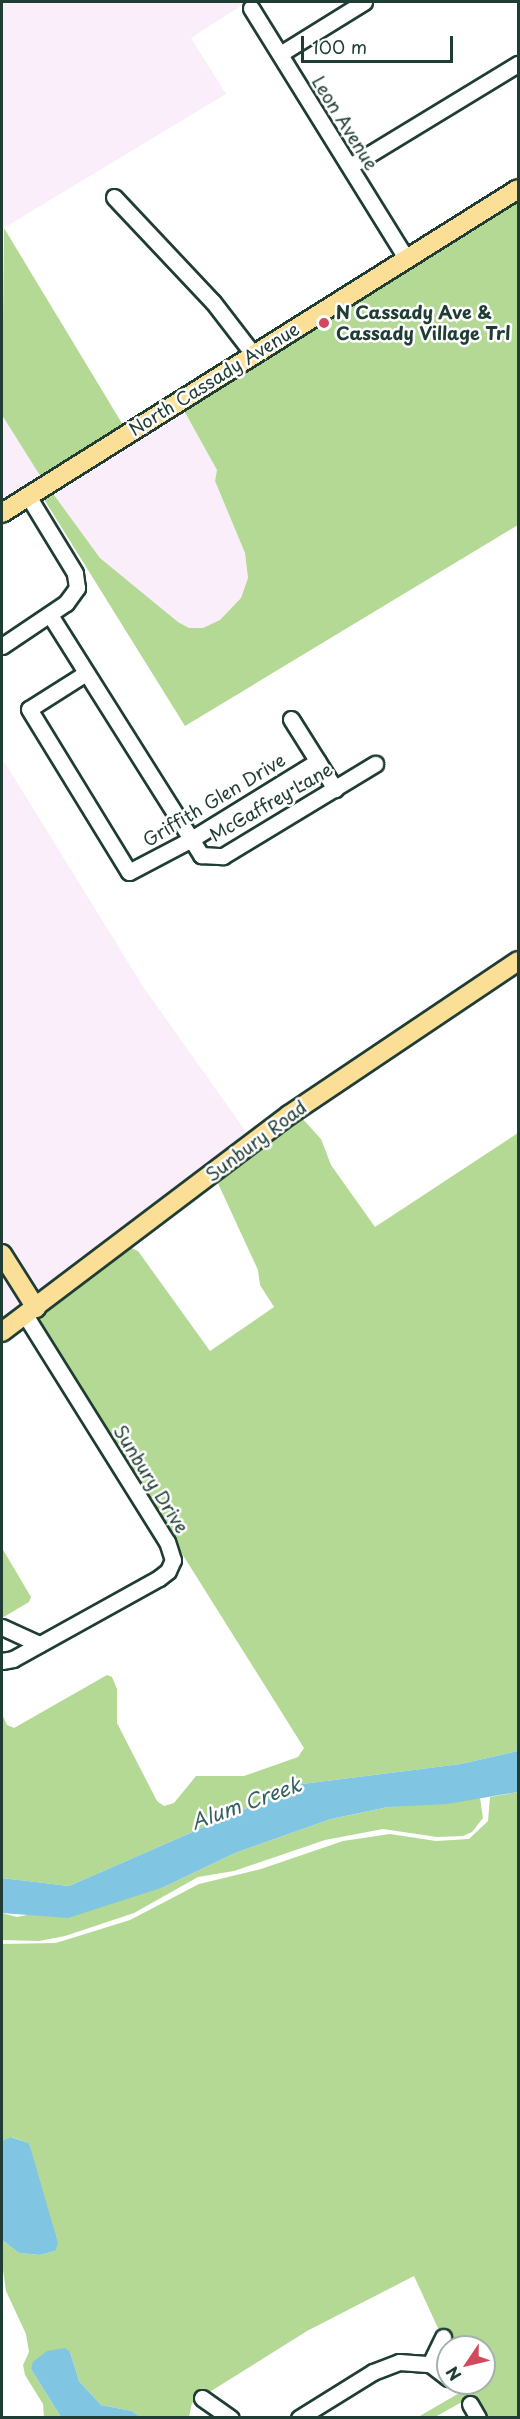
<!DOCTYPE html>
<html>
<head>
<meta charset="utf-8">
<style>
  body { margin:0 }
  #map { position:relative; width:520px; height:2419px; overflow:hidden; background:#fff; font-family:"Playpen Sans",sans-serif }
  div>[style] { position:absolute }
  .built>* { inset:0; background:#f9eefa }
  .green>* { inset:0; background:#b4d994 }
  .water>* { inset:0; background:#80c5e1 }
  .roads { filter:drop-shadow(2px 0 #1f3d34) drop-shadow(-2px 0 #1f3d34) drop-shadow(0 2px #1f3d34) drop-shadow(0 -2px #1f3d34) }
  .minor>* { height:15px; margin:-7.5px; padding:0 7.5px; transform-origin:7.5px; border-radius:7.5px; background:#fff }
  .major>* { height:18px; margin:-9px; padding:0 9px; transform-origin:9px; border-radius:9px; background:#fbdf96 }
  .dots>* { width:16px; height:16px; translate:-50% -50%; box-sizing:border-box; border:3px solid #fff; border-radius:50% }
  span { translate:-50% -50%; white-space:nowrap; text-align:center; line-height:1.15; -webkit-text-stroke:5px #fff; paint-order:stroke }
  .street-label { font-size:18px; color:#1f3d34 }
  .poi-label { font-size:18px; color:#1f3d34; font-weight:700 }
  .left { translate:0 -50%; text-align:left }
  .water-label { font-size:20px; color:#375f5f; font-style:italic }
  .frame { position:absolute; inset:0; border:3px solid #1f3d34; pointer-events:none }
  .north { position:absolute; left:436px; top:2335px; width:60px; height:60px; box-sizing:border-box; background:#fff; border:2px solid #a5b1ae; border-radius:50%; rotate:235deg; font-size:16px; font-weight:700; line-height:24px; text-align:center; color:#1f3d34 }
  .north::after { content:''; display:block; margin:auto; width:21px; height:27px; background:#d1495b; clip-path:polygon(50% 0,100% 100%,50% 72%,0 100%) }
  .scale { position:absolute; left:301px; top:36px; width:152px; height:27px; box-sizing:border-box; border:3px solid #1f3d34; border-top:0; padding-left:8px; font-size:18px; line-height:21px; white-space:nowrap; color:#1f3d34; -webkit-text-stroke:4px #fff; paint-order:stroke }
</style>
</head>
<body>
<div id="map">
  <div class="built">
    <i style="clip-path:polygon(2px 2px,247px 2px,191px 38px,226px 94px,2px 229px)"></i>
    <i style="clip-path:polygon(182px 407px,217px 470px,215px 481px,245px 553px,248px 578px,241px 598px,220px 620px,203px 628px,189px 628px,178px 622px,100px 558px,51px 492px,2px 522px,2px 415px,44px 482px)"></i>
    <i style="clip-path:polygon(2px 758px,142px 985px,249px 1136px,45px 1290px,36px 1291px,32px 1310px,2px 1330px)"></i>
  </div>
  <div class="green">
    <i style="clip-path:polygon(518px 195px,518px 525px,185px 726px,42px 496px,51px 491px,100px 558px,178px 622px,189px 628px,203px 628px,220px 620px,241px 598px,248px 578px,245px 553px,215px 481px,217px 470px,182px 407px)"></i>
    <i style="clip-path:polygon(4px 228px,126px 430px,44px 482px,2px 415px)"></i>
    <i style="clip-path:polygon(300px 1116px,321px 1139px,331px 1165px,375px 1227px,518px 1133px,518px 1751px,461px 1764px,302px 1784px,69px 1886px,2px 1878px,2px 1714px,7px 1725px,14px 1728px,107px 1675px,112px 1677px,117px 1689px,117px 1723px,157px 1801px,164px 1806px,174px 1803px,196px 1776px,244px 1776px,298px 1757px,304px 1748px,41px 1329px,39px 1320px,42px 1313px,131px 1248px,138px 1251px,210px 1351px,274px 1307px,260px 1285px,258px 1270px,216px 1179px)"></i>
    <i style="clip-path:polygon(2px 1548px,31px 1597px,29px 1602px,2px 1618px)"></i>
    <i style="clip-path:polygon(518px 1792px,518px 2417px,487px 2417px,479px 2405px,460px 2403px,435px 2417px,418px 2417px,468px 2388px,465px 2383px,484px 2383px,484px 2347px,448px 2347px,448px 2350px,414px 2276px,307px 2331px,192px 2403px,189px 2417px,140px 2417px,132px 2411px,101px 2405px,79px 2381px,70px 2352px,31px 2369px,61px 2417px,44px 2417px,43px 2404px,25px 2375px,23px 2365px,29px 2352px,26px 2334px,6px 2291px,2px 2263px,2px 2240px,19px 2253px,40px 2255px,55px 2251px,29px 2143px,12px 2137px,2px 2141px,2px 1944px,56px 1943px,130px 1920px,199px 1884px,261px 1869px,343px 1841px,390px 1834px,436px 1841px,469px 1839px,488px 1821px,490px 1797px)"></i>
    <i style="clip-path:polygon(480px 1798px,483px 1818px,472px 1832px,463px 1836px,437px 1837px,383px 1829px,325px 1840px,234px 1871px,198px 1877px,134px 1913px,65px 1936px,39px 1941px,2px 1940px,2px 1913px,17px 1917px,164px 1887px,235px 1853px,331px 1819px,388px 1807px)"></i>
  </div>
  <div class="water">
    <i style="clip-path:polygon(518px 1751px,518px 1792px,447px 1804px,388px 1807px,331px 1819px,235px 1853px,164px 1887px,68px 1918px,2px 1913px,2px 1878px,69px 1886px,302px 1784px,461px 1764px)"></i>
    <i style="clip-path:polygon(11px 2137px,29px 2143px,58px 2243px,55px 2251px,40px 2255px,19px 2253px,2px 2240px,2px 2141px)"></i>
    <i style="clip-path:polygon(65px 2348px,70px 2352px,79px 2381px,101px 2405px,132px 2411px,140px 2417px,61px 2417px,31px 2369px,33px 2362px,47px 2351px)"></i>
  </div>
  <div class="roads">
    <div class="minor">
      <i style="left:251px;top:8px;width:294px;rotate:58.2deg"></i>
      <i style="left:280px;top:54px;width:99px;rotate:-31.8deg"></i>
      <i style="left:350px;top:166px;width:197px;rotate:-31.3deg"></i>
      <i style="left:114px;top:197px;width:144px;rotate:46.7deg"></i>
      <i style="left:213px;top:302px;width:66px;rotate:52.4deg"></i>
      <i style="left:50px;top:615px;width:284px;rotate:57.8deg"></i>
      <i style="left:201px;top:855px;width:22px;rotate:3deg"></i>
      <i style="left:223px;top:856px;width:178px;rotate:-31.2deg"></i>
      <i style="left:2px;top:646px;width:77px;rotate:-33.9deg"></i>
      <i style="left:66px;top:603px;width:19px;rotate:-54deg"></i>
      <i style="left:77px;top:588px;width:15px;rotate:-98deg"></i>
      <i style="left:75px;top:573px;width:90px;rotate:-121.4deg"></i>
      <i style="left:86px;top:673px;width:67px;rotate:147.7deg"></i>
      <i style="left:29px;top:709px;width:191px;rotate:58.5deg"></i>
      <i style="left:129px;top:872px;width:69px;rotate:-27.7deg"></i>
      <i style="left:190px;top:840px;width:150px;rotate:-31.7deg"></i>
      <i style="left:291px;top:719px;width:83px;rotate:57.8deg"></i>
      <i style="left:2px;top:1627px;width:41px;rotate:24.7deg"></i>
      <i style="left:2px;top:1661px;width:11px;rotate:-10deg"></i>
      <i style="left:13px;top:1659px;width:167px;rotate:-29deg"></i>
      <i style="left:159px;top:1578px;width:11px;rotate:-38deg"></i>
      <i style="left:168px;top:1571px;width:12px;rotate:-66deg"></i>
      <i style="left:173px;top:1560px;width:19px;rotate:-108deg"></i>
      <i style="left:167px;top:1542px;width:268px;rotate:-122deg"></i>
      <i style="left:430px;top:2364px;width:30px;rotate:-64deg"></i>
      <i style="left:202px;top:2398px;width:35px;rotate:35deg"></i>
      <i style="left:470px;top:2404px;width:16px;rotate:60deg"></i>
      <i style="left:299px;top:2418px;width:87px;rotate:-31.9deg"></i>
      <i style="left:373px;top:2372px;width:28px;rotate:-21deg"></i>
      <i style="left:399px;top:2362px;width:31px;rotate:4deg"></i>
      <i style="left:430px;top:2364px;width:23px;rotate:38deg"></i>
    </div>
    <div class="major">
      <i style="left:2px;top:513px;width:609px;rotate:-32.12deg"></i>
      <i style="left:2px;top:1254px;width:64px;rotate:57.8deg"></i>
      <i style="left:2px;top:1332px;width:360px;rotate:-37.1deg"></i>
      <i style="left:289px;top:1115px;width:276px;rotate:-33.9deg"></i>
    </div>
  </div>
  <div class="dots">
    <i style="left:324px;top:323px;background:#d1495b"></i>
  </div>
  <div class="street-label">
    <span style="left:345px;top:123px;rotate:58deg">Leon Avenue</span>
    <span style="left:214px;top:379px;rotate:-32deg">North Cassady Avenue</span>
    <span style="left:214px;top:800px;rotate:-31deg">Griffith Glen Drive</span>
    <span style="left:271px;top:802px;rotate:-30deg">McCaffrey Lane</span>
    <span style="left:256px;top:1141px;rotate:-37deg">Sunbury Road</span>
    <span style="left:151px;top:1479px;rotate:58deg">Sunbury Drive</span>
  </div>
  <div class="poi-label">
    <span class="left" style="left:336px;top:323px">N Cassady Ave &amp;<br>Cassady Village Trl</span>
  </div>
  <div class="water-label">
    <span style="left:246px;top:1803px;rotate:-20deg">Alum Creek</span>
  </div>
  <div class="frame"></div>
  <div class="north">N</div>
  <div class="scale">100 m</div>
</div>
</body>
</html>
